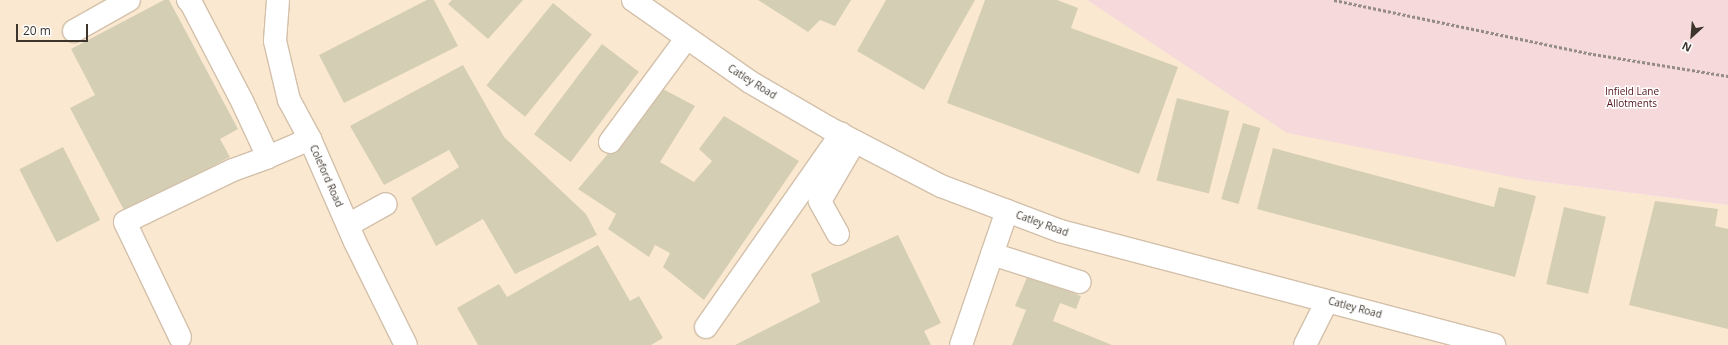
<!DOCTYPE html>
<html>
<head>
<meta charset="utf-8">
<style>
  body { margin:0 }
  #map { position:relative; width:1728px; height:345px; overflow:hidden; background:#fcf4eb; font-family:"Open Sans",sans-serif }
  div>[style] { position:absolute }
  .built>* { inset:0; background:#fbe8d0 }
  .green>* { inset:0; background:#f6dadb }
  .building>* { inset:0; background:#d4cfb4; transform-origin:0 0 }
  .path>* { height:2.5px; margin-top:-1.25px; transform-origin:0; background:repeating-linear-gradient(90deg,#958d84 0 3px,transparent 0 5px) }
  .roads { filter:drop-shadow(1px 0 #d3c0aa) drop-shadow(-1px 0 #d3c0aa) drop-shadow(0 1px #d3c0aa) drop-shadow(0 -1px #d3c0aa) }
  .minor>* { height:22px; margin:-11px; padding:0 11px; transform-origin:11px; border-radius:11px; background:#fff }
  span { translate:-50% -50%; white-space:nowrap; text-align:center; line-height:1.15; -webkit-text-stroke:3px #fff; paint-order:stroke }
  .street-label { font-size:10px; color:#3d352c }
  .park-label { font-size:10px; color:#54141d }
  .north { position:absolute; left:1672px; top:16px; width:40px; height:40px; -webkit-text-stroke:3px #fff; paint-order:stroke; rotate:206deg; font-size:11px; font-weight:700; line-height:16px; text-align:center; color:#3d352c }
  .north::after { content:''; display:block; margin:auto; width:14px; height:18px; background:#3d352c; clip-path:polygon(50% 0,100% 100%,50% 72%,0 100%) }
  .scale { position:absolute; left:16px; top:24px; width:72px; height:18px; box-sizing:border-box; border:2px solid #3d352c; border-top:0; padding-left:5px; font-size:12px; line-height:14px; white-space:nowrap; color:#3d352c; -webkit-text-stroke:3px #fff; paint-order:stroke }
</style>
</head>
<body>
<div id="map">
  <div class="built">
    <i style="clip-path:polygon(0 0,1087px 0,1527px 180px,1728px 205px,1728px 345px,0 345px)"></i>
  </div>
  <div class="green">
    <i style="clip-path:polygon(1087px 0,1728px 0,1728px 205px,1527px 180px,1287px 133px)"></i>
  </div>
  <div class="building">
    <i style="clip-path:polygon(164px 0,169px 0,238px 129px,220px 139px,230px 157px,125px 212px,70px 108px,95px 95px,71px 49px)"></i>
    <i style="clip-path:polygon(427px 0,434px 0,458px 46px,344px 103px,319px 55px)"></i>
    <i style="clip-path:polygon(452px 0,523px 0,488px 39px,448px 4px)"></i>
    <i style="clip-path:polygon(758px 0,851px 0,835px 26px,820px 20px,808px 32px)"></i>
    <i style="clip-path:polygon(886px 0,975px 0,924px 90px,857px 51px)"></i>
    <i style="clip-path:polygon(985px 0,1057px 0,1078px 8px,1071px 28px,1178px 67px,1139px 174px,947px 103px)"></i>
    <i style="left:553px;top:3px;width:50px;height:106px;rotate:39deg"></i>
    <i style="left:602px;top:44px;width:46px;height:113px;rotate:37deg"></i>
    <i style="clip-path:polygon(463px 65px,504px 137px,586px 214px,597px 235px,515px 274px,483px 219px,436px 246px,411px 198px,459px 167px,449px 150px,384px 185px,350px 126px)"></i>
    <i style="clip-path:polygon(663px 89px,695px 106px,660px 162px,694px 182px,712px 161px,699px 149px,724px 116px,799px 161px,704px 300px,663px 267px,670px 253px,655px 245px,649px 257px,608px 229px,616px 214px,578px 189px)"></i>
    <i style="left:1177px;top:98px;width:54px;height:85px;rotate:14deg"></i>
    <i style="left:1243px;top:123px;width:18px;height:79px;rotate:16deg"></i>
    <i style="left:63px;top:147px;width:82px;height:49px;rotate:63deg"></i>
    <i style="clip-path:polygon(1273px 148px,1494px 207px,1499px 187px,1536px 196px,1515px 277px,1257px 209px)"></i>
    <i style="clip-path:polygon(1655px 201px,1718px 209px,1715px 226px,1728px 229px,1728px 329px,1629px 305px)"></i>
    <i style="left:1564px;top:207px;width:43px;height:79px;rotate:13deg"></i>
    <i style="clip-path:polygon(898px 235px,941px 323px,924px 331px,931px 345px,735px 345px,820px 302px,811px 274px)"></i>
    <i style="clip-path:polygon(598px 245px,630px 301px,639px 296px,663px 338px,651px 345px,478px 345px,457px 308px,499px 284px,507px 297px)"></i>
    <i style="clip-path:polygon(1028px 275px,1081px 296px,1076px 309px,1060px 303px,1053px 321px,1112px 345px,1012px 345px,1026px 310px,1015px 306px)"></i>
  </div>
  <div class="path">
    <i style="left:1334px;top:0;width:265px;rotate:11.8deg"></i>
    <i style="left:1593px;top:54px;width:137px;rotate:9.3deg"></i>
  </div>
  <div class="roads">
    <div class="minor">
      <i style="left:188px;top:0;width:4px;rotate:45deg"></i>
      <i style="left:191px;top:3px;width:110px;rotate:62.5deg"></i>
      <i style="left:242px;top:101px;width:62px;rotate:65.1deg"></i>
      <i style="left:268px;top:157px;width:46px;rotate:-23.2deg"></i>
      <i style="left:278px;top:0;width:41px;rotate:94.2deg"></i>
      <i style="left:275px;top:41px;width:61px;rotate:76.7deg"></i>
      <i style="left:289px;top:100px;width:44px;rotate:61.7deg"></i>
      <i style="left:310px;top:139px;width:112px;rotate:66.4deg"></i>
      <i style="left:355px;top:242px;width:115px;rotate:63.7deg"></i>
      <i style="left:633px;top:0;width:143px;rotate:35deg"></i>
      <i style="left:750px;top:82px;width:91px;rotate:30.2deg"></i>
      <i style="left:829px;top:128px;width:126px;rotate:27.4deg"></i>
      <i style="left:941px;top:186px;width:127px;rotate:20.7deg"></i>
      <i style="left:1060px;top:231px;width:449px;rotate:14.7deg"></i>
      <i style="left:74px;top:31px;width:63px;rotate:-29.4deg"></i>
      <i style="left:610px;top:142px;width:128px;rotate:-53.6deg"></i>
      <i style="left:348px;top:225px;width:43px;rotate:-28.9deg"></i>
      <i style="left:838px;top:234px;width:38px;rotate:-119deg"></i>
      <i style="left:820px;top:201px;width:69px;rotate:-59.7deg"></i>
      <i style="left:992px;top:254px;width:92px;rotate:17.7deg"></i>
      <i style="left:706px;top:327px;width:236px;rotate:-55deg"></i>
      <i style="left:180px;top:337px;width:127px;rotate:-115.6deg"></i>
      <i style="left:125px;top:222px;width:120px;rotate:-25.7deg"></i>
      <i style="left:233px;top:170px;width:37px;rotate:-20deg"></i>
      <i style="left:961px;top:345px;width:142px;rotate:-71.1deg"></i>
      <i style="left:1305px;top:345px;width:49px;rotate:-63.4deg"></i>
    </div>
  </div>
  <div class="street-label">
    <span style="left:752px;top:82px;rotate:32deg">Catley Road</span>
    <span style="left:326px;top:176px;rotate:66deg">Coleford Road</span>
    <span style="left:1042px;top:224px;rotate:20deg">Catley Road</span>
    <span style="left:1355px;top:308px;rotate:15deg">Catley Road</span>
  </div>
  <div class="park-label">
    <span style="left:1632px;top:97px">Infield Lane<br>Allotments</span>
  </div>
  <div class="north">N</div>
  <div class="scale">20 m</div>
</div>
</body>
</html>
